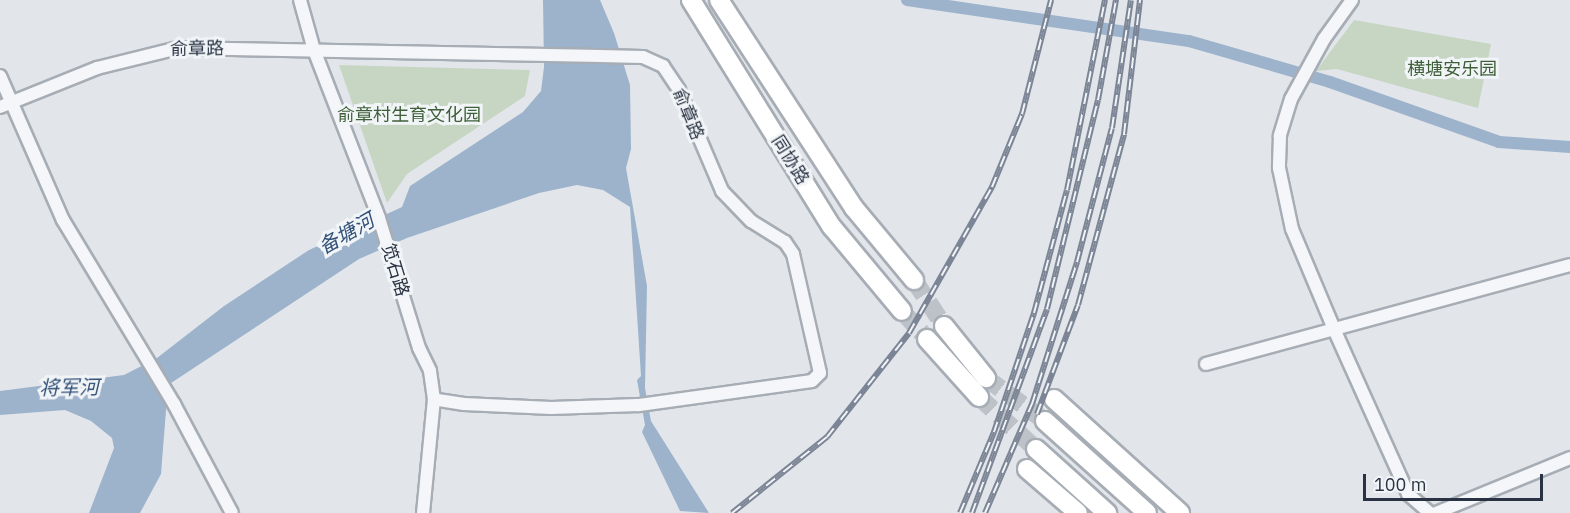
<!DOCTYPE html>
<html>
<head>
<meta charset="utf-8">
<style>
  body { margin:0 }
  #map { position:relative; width:1570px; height:513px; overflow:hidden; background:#e2e6eb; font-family:"IBM Plex Sans","Noto Sans SC",sans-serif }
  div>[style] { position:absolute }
  .green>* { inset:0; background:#c7d5c3 }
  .water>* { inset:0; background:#9db3cb }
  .canal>* { height:12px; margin:-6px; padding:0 6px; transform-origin:6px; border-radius:6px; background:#9db3cb }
  .secondary-tunnel>* { height:18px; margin-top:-9px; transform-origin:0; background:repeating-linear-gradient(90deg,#bdc2c9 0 18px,transparent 0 27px) }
  .roads { filter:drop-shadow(2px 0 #a7adb5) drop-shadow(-2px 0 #a7adb5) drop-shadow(0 2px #a7adb5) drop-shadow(0 -2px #a7adb5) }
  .street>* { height:12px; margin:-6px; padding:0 6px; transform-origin:6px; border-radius:6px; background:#f5f6f9 }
  .secondary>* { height:18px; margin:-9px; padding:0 9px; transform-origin:9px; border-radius:9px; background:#fff }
  .rail>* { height:6px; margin-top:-3px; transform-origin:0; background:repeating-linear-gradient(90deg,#f2f5f8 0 11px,#7c8595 0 22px); box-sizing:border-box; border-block:2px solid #7c8595 }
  span { translate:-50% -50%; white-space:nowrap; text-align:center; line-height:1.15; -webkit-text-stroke:6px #f2f5f8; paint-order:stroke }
  .street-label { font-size:18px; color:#2a3343 }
  .park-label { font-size:18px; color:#3e5f37 }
  .water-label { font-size:20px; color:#335178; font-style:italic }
  .scale { position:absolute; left:1363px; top:474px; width:180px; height:27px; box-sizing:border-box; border:3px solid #2a3343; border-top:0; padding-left:8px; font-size:18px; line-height:21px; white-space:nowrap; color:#2a3343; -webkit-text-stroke:4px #f2f5f8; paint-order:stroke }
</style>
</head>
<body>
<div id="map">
  <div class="green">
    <i style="clip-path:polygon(1354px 20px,1491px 44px,1478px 108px,1337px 69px,1316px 71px)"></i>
    <i style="clip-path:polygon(339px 65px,530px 70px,525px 96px,407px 174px,387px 203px)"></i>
  </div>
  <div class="water">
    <i style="clip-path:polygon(543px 0,600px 0,614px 33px,630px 85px,631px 149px,626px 168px,647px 286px,645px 388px,651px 421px,709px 513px,680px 511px,642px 432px,645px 425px,637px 380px,641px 376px,630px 207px,603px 190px,577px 185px,539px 193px,407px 238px,359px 259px,168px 385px,161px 474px,140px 513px,89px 513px,114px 448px,112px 438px,91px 421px,65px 410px,0 415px,0 391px,124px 375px,157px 358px,224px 306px,309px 250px,402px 207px,410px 186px,523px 112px,541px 91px,544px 67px)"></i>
  </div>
  <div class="canal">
    <i style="left:907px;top:0;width:285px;rotate:8.3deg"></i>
    <i style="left:1189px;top:41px;width:147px;rotate:16.2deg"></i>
    <i style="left:1330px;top:82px;width:179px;rotate:19.5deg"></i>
    <i style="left:1499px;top:142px;width:71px;rotate:4deg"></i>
  </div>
  <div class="secondary-tunnel">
    <i style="left:914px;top:280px;width:55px;rotate:56.9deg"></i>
    <i style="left:902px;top:311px;width:38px;rotate:48deg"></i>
    <i style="left:986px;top:378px;width:73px;rotate:36.1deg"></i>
    <i style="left:979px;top:397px;width:77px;rotate:42.4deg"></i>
  </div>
  <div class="roads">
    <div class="street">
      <i style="left:300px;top:0;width:52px;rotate:74.4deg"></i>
      <i style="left:314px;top:50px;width:180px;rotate:68.8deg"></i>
      <i style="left:379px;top:218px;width:136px;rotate:72.9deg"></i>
      <i style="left:419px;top:348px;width:25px;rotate:64deg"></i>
      <i style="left:430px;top:371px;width:28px;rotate:82deg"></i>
      <i style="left:434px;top:399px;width:115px;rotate:95.5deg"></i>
      <i style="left:1352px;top:0;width:48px;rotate:125.7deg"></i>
      <i style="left:1324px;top:39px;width:68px;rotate:118.8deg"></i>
      <i style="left:1291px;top:99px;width:39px;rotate:107deg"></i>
      <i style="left:1280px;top:136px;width:32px;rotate:92deg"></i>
      <i style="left:1279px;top:168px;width:62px;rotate:78deg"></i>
      <i style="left:1292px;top:229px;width:108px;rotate:67.2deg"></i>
      <i style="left:1334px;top:329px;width:181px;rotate:65.8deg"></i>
      <i style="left:1408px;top:494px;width:29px;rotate:41deg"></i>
      <i style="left:0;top:76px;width:157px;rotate:66.4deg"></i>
      <i style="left:63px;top:220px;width:215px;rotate:58.9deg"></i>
      <i style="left:174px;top:404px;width:123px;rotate:62deg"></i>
      <i style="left:0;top:107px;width:105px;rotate:-21.9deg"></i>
      <i style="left:97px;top:68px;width:83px;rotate:-13.9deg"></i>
      <i style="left:178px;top:48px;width:465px;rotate:1.1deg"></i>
      <i style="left:643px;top:57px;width:22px;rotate:24deg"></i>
      <i style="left:663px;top:66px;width:29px;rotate:56deg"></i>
      <i style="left:679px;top:90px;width:110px;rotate:66.9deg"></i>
      <i style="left:722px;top:191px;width:42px;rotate:46deg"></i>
      <i style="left:751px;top:221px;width:40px;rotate:32deg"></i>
      <i style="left:785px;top:242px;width:14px;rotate:56deg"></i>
      <i style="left:793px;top:254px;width:122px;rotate:77.2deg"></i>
      <i style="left:820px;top:373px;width:11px;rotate:135deg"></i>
      <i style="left:812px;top:381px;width:176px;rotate:172.1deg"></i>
      <i style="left:638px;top:405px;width:87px;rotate:178deg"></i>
      <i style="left:551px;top:408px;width:87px;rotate:-177.4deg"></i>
      <i style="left:464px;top:404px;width:30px;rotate:-171deg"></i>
      <i style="left:1206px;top:364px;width:377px;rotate:-15.2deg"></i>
      <i style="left:1436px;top:513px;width:145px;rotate:-22.3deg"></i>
    </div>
    <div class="secondary">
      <i style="left:691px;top:0;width:267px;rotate:58.2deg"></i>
      <i style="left:832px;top:227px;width:109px;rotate:50.2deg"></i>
      <i style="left:719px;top:0;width:248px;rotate:57deg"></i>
      <i style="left:854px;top:208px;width:94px;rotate:50.2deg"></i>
      <i style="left:944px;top:326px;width:67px;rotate:51.1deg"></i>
      <i style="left:927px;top:339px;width:78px;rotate:48.1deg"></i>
      <i style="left:1054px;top:399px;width:170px;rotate:42.1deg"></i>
      <i style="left:1045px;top:421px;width:137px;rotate:42deg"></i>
      <i style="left:1036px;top:449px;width:96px;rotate:42deg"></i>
      <i style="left:1027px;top:469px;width:67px;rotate:40.8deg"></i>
    </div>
  </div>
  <div class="rail">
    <i style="left:1037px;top:414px;width:116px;rotate:-69.4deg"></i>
    <i style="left:1078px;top:305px;width:177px;rotate:-74.9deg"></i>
    <i style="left:1124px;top:134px;width:135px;rotate:-83.2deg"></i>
    <i style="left:732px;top:513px;width:122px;rotate:-38.7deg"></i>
    <i style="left:827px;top:437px;width:132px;rotate:-51.7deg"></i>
    <i style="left:909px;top:333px;width:168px;rotate:-60.4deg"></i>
    <i style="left:992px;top:187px;width:79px;rotate:-67.7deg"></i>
    <i style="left:1022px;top:114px;width:118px;rotate:-75.7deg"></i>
    <i style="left:960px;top:513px;width:88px;rotate:-67.2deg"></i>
    <i style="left:994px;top:432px;width:126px;rotate:-71.4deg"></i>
    <i style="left:1034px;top:313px;width:127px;rotate:-75deg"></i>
    <i style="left:1067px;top:190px;width:194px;rotate:-78.7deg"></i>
    <i style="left:972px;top:513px;width:217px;rotate:-69.8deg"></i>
    <i style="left:1047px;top:309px;width:215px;rotate:-76.3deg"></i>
    <i style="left:1098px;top:100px;width:102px;rotate:-79.8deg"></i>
    <i style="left:985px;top:513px;width:119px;rotate:-66.7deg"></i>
    <i style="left:1032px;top:404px;width:149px;rotate:-72.4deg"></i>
    <i style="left:1077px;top:262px;width:138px;rotate:-75.4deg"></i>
    <i style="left:1112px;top:128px;width:129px;rotate:-81.6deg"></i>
  </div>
  <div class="street-label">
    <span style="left:197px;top:49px;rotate:-1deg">俞章路</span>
    <span style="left:688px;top:114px;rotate:68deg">俞章路</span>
    <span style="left:790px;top:160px;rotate:58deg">同协路</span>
    <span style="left:395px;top:270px;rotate:73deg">笕石路</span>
  </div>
  <div class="park-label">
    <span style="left:1452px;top:69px">横塘安乐园</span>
    <span style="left:409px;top:115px">俞章村生育文化园</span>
  </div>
  <div class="water-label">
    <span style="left:346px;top:233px;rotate:-30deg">备塘河</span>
    <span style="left:69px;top:387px;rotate:-1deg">将军河</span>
  </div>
  <div class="scale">100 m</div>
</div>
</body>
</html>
